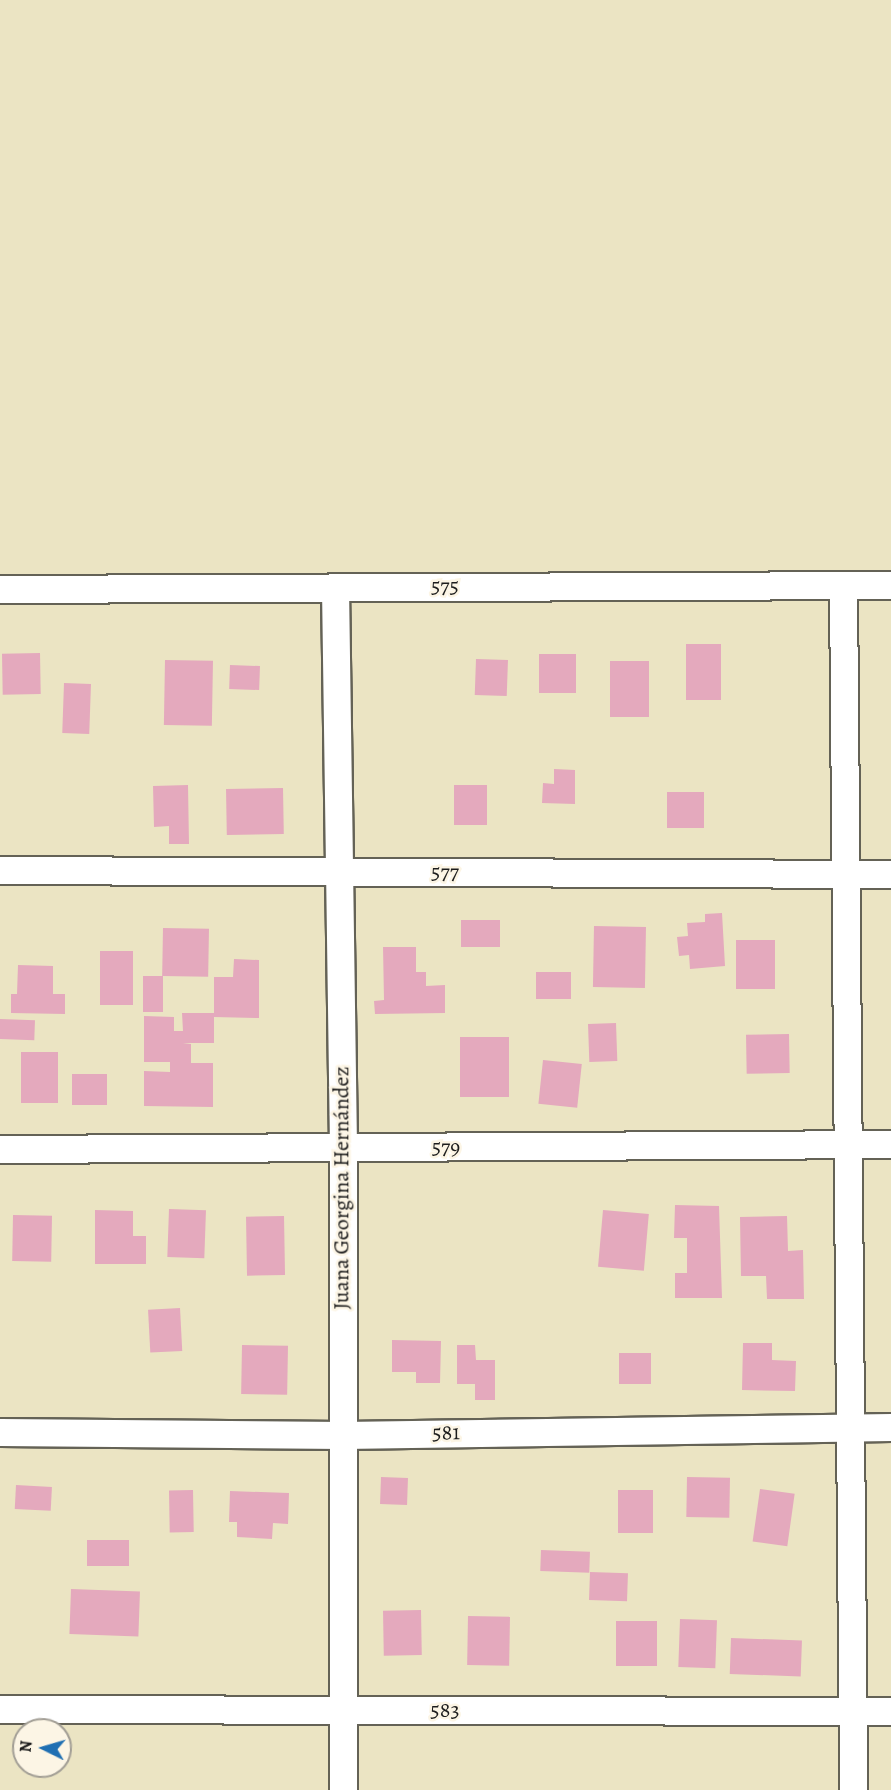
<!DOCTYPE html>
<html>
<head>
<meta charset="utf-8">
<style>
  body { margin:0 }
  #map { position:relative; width:891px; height:1790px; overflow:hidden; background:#ebe4c3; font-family:Alegreya,serif }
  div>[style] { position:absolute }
  .building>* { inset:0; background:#e4a9bd; transform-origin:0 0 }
  .roads { filter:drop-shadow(2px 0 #646256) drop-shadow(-2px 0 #646256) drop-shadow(0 2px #646256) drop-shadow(0 -2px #646256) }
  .street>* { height:27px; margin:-13.5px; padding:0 13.5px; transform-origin:13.5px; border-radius:13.5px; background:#fff }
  span { translate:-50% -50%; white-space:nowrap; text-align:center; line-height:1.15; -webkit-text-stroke:5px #fcf5e5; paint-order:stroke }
  .street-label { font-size:22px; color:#1c1c1c }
  .north { position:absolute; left:12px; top:1718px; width:60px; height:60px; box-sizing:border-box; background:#fcf5e5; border:2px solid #a29e95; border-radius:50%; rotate:275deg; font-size:16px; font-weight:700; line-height:24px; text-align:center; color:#1c1c1c }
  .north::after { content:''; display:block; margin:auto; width:21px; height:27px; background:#1f6fb2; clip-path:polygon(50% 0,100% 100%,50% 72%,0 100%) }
</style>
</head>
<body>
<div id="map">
  <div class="building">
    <i style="left:686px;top:644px;width:35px;height:56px"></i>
    <i style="left:40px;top:653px;width:41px;height:38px;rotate:89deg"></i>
    <i style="left:539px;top:654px;width:37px;height:39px"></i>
    <i style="left:476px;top:659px;width:32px;height:36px;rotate:2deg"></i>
    <i style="left:165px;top:660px;width:48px;height:65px;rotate:1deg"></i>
    <i style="left:610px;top:661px;width:39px;height:56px"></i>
    <i style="left:230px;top:665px;width:30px;height:24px;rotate:2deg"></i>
    <i style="left:64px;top:683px;width:27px;height:50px;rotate:2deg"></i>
    <i style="clip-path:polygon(554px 769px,575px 770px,575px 804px,542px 803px,543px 783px,554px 784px)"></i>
    <i style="clip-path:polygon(188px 785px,189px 844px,169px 844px,169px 826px,154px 827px,153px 786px)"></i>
    <i style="left:454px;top:785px;width:33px;height:40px"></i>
    <i style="left:283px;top:788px;width:46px;height:57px;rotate:89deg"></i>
    <i style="left:704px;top:792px;width:36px;height:37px;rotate:90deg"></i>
    <i style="clip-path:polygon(722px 913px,725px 966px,690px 969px,689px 955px,679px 956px,677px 937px,688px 936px,687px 923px,705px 922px,705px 914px)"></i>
    <i style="left:461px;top:920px;width:39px;height:27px"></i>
    <i style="left:594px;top:926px;width:52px;height:61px;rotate:1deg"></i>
    <i style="left:163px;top:928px;width:46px;height:48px;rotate:1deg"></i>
    <i style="left:736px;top:940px;width:39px;height:49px"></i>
    <i style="clip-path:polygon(383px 947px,416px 947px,416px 972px,426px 972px,426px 986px,445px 985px,445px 1013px,375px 1014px,374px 1001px,384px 1000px)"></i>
    <i style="left:100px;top:951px;width:33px;height:54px"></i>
    <i style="clip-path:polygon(234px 959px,259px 960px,259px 1018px,214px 1017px,214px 1043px,183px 1043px,191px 1044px,191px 1063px,213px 1063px,213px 1107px,144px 1106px,144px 1071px,170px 1072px,170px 1062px,144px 1062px,144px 1016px,174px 1017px,174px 1031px,183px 1031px,182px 1013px,214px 1013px,214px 977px,233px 977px)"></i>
    <i style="clip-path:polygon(18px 965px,53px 966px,53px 994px,65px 994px,65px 1014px,11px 1013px,11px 994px,17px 994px)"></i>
    <i style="left:571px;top:972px;width:27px;height:35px;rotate:90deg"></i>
    <i style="left:143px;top:976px;width:20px;height:36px"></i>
    <i style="left:0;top:1019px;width:35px;height:20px;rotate:2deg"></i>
    <i style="left:616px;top:1023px;width:38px;height:28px;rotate:88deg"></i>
    <i style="left:789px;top:1034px;width:39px;height:43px;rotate:89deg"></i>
    <i style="left:460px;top:1037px;width:49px;height:60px"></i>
    <i style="left:21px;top:1052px;width:37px;height:51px"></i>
    <i style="left:543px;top:1060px;width:39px;height:44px;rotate:6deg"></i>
    <i style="left:72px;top:1074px;width:35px;height:31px"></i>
    <i style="clip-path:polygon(675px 1205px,719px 1206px,722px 1298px,675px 1298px,675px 1273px,687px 1273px,687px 1238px,674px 1238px)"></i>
    <i style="left:169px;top:1209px;width:37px;height:48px;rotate:2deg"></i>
    <i style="clip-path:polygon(95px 1210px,133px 1211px,133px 1236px,146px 1236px,146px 1264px,95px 1264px)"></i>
    <i style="left:603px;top:1210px;width:46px;height:57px;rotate:5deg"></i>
    <i style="left:13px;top:1215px;width:39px;height:46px;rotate:1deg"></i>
    <i style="left:284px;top:1216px;width:59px;height:38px;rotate:89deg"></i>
    <i style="clip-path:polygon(787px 1216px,788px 1251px,803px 1250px,804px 1299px,767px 1299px,766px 1276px,741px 1276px,740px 1217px)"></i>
    <i style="left:180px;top:1308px;width:43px;height:32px;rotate:87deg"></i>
    <i style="clip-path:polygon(392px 1340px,441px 1341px,440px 1383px,416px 1383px,416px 1372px,392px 1372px)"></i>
    <i style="clip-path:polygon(743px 1343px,772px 1343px,772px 1360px,796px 1361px,795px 1391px,742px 1390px)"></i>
    <i style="left:242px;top:1345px;width:46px;height:49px;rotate:1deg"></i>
    <i style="clip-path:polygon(457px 1345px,475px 1345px,476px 1360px,495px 1360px,495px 1400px,475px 1400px,475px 1384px,457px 1384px)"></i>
    <i style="left:619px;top:1353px;width:32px;height:31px"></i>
    <i style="left:381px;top:1477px;width:27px;height:27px;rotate:2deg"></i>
    <i style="left:687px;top:1477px;width:43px;height:40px;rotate:1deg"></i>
    <i style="left:16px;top:1485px;width:36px;height:24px;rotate:3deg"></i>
    <i style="left:760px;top:1489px;width:35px;height:53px;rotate:8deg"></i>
    <i style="left:193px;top:1490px;width:42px;height:24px;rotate:89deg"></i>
    <i style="left:618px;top:1490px;width:35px;height:43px"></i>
    <i style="clip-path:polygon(230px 1491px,289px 1493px,288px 1524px,273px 1523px,272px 1539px,237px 1537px,237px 1522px,229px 1522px)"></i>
    <i style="left:87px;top:1540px;width:42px;height:26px"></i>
    <i style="left:541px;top:1550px;width:49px;height:21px;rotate:2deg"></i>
    <i style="left:590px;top:1572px;width:38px;height:28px;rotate:2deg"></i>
    <i style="left:71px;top:1589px;width:69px;height:45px;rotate:2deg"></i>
    <i style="left:421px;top:1610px;width:45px;height:38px;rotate:89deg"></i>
    <i style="left:468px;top:1616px;width:42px;height:49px;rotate:1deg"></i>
    <i style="left:680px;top:1619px;width:37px;height:48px;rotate:2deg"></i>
    <i style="left:616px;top:1621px;width:41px;height:45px"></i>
    <i style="left:731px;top:1638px;width:71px;height:36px;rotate:2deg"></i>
  </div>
  <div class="roads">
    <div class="street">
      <i style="left:843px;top:585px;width:1205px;rotate:89.52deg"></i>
      <i style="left:335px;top:587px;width:562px;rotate:89.18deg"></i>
      <i style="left:343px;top:1149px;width:641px;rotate:90deg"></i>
      <i style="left:0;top:589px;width:891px;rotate:-0.26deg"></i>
      <i style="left:0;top:870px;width:891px;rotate:0.26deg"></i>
      <i style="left:0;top:1149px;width:891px;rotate:-0.32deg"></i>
      <i style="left:0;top:1432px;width:343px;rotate:0.5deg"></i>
      <i style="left:343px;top:1435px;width:548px;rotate:-0.84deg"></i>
      <i style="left:0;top:1709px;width:891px;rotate:0.13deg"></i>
    </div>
  </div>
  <div class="street-label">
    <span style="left:445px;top:587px">575</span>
    <span style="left:445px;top:873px">577</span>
    <span style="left:446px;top:1148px">579</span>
    <span style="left:342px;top:1188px;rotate:-90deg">Juana Georgina Hernández</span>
    <span style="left:446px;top:1433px;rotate:-1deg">581</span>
    <span style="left:445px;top:1711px">583</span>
  </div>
  <div class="north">N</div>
</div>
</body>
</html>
